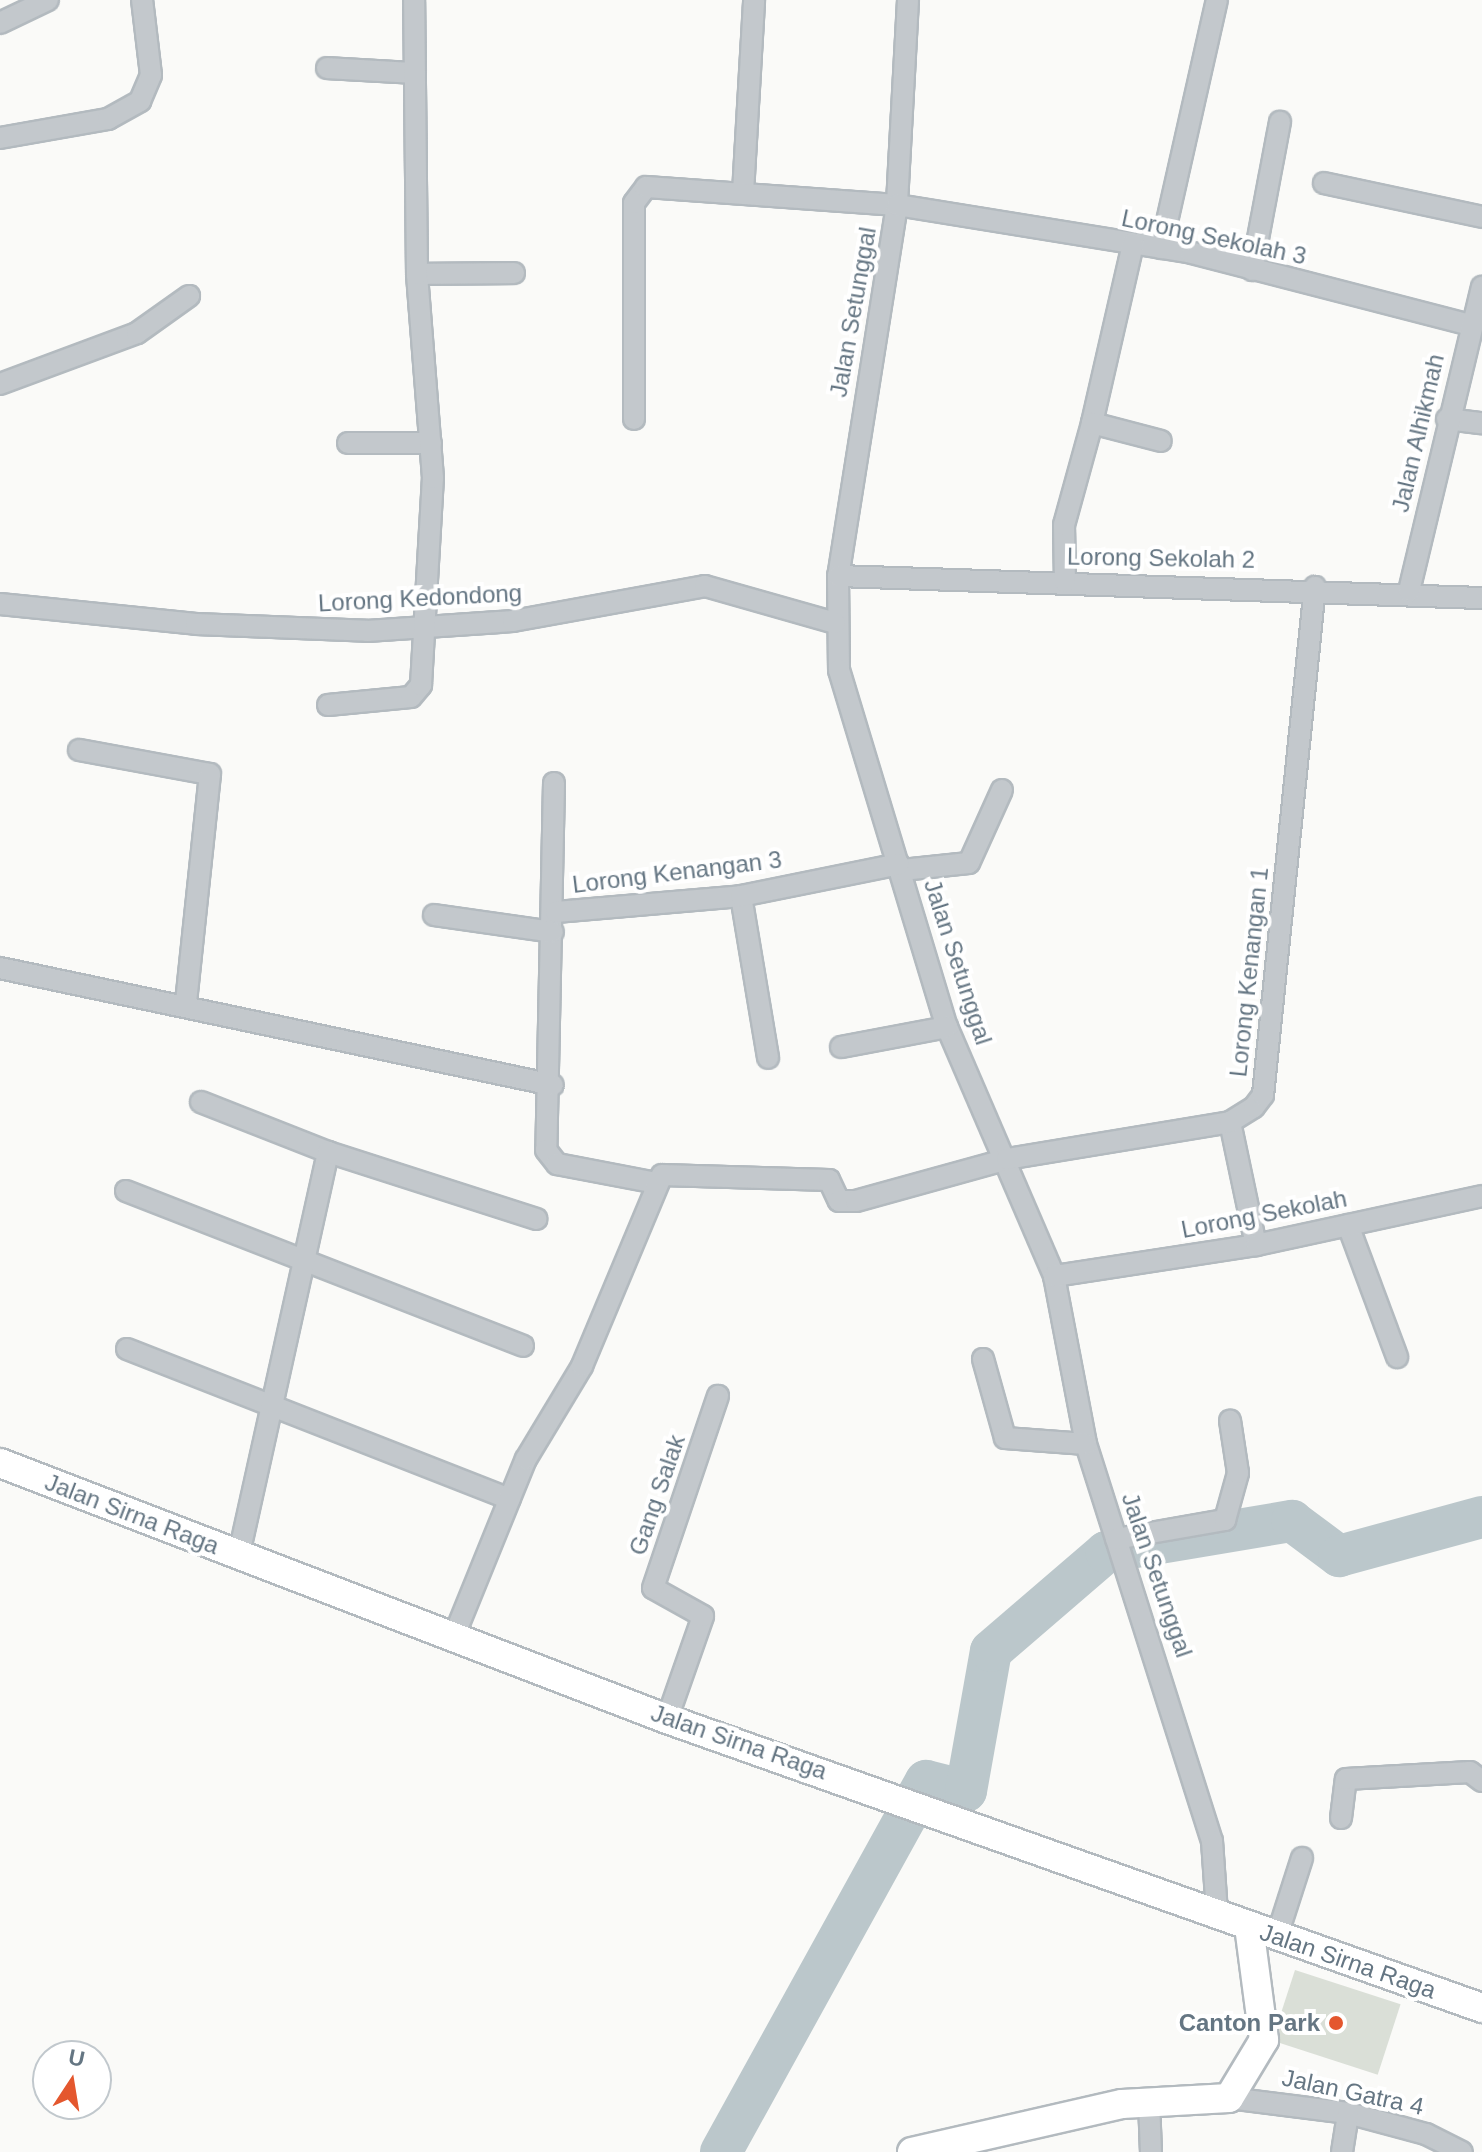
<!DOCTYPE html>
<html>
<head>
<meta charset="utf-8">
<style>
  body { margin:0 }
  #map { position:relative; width:1482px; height:2152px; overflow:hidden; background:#fafaf8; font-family:Helvetica,sans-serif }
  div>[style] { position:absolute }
  .green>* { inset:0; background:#dadfd7; transform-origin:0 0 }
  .river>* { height:42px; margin:-21px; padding:0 21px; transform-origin:21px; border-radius:21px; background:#bbc7cb }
  .roads { filter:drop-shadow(2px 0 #b3babf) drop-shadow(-2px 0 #b3babf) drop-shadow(0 2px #b3babf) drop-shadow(0 -2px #b3babf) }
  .street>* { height:20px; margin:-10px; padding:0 10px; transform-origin:10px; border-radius:10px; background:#c3c8cc }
  .secondary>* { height:28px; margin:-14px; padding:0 14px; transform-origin:14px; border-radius:14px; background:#fff }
  .dots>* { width:22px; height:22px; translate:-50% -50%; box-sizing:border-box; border:4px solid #fff; border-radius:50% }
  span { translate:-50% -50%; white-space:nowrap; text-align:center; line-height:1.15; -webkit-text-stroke:8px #fff; paint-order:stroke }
  .street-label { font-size:24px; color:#657683 }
  .poi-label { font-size:24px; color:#657683; font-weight:700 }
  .right { translate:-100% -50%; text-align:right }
  .north { position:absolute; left:32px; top:2040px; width:80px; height:80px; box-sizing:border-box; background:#fff; border:2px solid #c1c8cd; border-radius:50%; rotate:12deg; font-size:22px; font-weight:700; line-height:32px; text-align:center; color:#657683 }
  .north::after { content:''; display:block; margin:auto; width:28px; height:36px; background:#e4572e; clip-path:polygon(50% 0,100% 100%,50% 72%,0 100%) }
</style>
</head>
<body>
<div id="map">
  <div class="green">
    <i style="left:1295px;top:1970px;width:111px;height:74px;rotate:18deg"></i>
  </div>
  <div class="river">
    <i style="left:721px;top:2152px;width:424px;rotate:-61.1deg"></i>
    <i style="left:926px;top:1781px;width:41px;rotate:14deg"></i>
    <i style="left:966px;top:1791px;width:142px;rotate:-79.9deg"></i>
    <i style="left:991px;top:1651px;width:152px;rotate:-40.7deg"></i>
    <i style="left:1106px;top:1552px;width:189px;rotate:-9.5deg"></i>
    <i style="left:1292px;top:1521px;width:59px;rotate:36.7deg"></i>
    <i style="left:1339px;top:1556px;width:148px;rotate:-15.3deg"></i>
  </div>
  <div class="roads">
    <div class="street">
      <i style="left:908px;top:0;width:205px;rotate:93.1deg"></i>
      <i style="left:897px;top:205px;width:376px;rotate:99deg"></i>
      <i style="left:838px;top:576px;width:94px;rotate:89.4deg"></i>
      <i style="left:839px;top:670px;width:373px;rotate:73.2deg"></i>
      <i style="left:947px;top:1027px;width:271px;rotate:66.7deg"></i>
      <i style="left:1054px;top:1276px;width:171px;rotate:79.2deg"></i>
      <i style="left:1086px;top:1444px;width:417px;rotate:72.4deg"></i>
      <i style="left:1212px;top:1841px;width:72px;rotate:86deg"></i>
      <i style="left:0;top:23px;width:53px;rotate:-25.6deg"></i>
      <i style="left:327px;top:68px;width:88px;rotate:3.3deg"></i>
      <i style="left:0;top:138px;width:110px;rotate:-10deg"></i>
      <i style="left:108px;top:119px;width:37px;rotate:-29deg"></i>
      <i style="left:140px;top:101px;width:28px;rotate:-67deg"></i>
      <i style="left:151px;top:75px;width:76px;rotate:-96.8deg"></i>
      <i style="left:1324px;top:183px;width:162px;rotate:12.1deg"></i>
      <i style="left:743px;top:193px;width:193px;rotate:-86.7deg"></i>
      <i style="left:1161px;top:248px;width:254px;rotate:-77.3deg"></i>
      <i style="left:1252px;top:270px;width:151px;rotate:-79.3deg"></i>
      <i style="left:417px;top:274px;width:97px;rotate:-0.6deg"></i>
      <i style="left:0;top:384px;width:146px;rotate:-20.4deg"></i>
      <i style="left:137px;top:333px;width:64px;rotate:-35.4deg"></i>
      <i style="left:634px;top:419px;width:216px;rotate:-90deg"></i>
      <i style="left:634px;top:203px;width:20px;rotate:-53deg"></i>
      <i style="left:646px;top:187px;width:252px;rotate:4.1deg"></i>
      <i style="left:897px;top:205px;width:299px;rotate:9.2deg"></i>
      <i style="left:1192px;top:253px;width:287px;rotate:14.5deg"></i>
      <i style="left:1447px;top:419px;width:35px;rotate:7deg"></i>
      <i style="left:1092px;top:423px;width:184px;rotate:-77.1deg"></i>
      <i style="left:348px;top:443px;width:83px"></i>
      <i style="left:838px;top:576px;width:644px;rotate:1.96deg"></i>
      <i style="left:1065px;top:582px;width:57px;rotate:-91deg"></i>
      <i style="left:1064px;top:525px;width:106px;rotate:-74.6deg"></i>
      <i style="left:1092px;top:423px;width:71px;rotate:14.6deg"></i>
      <i style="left:1409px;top:591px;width:313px;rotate:-76.5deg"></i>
      <i style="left:0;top:604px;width:197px;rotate:5.8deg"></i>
      <i style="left:196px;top:624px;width:171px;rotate:2.3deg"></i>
      <i style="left:367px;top:631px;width:146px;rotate:-3.9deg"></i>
      <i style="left:513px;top:621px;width:195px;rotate:-10.3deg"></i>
      <i style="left:705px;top:586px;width:135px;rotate:15.9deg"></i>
      <i style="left:328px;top:705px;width:83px;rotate:-5.5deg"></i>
      <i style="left:411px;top:697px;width:16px;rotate:-50deg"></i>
      <i style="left:421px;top:685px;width:207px;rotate:-86.7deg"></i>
      <i style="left:433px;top:478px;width:205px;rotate:-94.5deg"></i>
      <i style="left:417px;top:274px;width:274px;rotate:-90.6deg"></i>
      <i style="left:79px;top:750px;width:133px;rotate:10.4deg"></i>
      <i style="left:210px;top:774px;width:230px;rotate:96deg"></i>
      <i style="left:554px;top:783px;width:367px;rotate:91.2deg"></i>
      <i style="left:546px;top:1150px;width:18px;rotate:52deg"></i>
      <i style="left:557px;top:1164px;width:102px;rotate:10.8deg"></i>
      <i style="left:902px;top:870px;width:67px;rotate:-6deg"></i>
      <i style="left:969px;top:863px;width:80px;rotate:-65.7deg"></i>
      <i style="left:741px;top:896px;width:164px;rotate:80.5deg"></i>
      <i style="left:556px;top:912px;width:186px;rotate:-4.9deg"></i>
      <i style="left:741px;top:896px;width:161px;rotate:-11.4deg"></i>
      <i style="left:434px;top:915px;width:120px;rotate:8.1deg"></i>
      <i style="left:0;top:968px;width:565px;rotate:11.95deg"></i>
      <i style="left:841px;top:1047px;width:108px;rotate:-10.7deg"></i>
      <i style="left:201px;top:1102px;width:136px;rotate:21.5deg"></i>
      <i style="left:1230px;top:1122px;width:126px;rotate:78.1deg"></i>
      <i style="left:126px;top:1191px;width:426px;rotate:21.3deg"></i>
      <i style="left:1348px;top:1225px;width:141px;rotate:69.6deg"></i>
      <i style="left:1054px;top:1276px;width:204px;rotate:-8.7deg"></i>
      <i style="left:1256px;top:1245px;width:231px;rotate:-12.2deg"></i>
      <i style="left:127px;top:1349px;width:411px;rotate:21.4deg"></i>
      <i style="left:983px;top:1359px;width:82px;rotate:74.4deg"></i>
      <i style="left:1005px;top:1438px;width:81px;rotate:4.2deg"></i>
      <i style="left:1116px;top:1539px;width:111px;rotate:-9.9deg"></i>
      <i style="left:1225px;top:1520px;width:49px;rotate:-74.5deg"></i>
      <i style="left:1238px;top:1473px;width:53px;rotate:-98.7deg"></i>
      <i style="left:239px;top:1554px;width:412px;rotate:-77.5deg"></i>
      <i style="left:328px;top:1152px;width:219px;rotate:17.8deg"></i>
      <i style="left:454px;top:1636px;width:191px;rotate:-67.9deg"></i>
      <i style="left:526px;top:1459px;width:109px;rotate:-58.9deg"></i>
      <i style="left:582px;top:1366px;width:207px;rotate:-67.3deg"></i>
      <i style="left:662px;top:1175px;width:167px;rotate:1.7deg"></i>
      <i style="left:829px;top:1180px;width:23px;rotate:65deg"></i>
      <i style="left:839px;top:1201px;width:17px"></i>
      <i style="left:856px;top:1201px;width:157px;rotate:-15.5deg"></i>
      <i style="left:1007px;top:1159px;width:226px;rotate:-9.4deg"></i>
      <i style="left:1230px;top:1122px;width:28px;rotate:-32deg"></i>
      <i style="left:1254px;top:1107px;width:15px;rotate:-53deg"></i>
      <i style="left:1263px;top:1095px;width:511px;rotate:-84.16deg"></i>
      <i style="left:667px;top:1719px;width:109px;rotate:-70.7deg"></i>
      <i style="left:703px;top:1616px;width:57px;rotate:-150.8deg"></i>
      <i style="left:653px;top:1588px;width:203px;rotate:-71.3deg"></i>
      <i style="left:1341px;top:1818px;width:39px;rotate:-83deg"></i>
      <i style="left:1346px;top:1779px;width:124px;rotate:-3.2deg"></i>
      <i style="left:1470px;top:1772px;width:15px;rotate:37deg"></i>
      <i style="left:1277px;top:1936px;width:82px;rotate:-72.2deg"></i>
      <i style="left:1229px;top:2098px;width:120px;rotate:7.2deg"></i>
      <i style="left:1348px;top:2113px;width:81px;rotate:15.1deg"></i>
      <i style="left:1426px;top:2134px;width:40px;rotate:26.6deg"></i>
      <i style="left:1149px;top:2101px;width:51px;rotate:87.8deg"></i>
      <i style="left:1342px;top:2152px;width:39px;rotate:-81deg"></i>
    </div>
    <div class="secondary">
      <i style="left:0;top:1463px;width:714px;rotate:21deg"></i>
      <i style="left:667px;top:1719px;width:865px;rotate:19.52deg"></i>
      <i style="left:912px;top:2152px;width:215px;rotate:-12.9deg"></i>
      <i style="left:1122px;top:2104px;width:107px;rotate:-3.2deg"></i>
      <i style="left:1229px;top:2098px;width:68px;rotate:-58.9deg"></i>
      <i style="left:1264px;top:2040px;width:115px;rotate:-97.5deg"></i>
    </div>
  </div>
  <div class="dots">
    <i style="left:1336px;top:2023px;background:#e4572e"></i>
  </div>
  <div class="street-label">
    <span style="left:1214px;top:237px;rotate:12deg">Lorong Sekolah 3</span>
    <span style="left:853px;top:312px;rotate:-80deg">Jalan Setunggal</span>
    <span style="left:1418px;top:433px;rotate:-77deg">Jalan Alhikmah</span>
    <span style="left:1161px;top:558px;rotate:1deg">Lorong Sekolah 2</span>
    <span style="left:420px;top:598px;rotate:-3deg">Lorong Kedondong</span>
    <span style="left:677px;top:872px;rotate:-7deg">Lorong Kenangan 3</span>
    <span style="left:958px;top:962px;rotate:72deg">Jalan Setunggal</span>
    <span style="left:1249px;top:972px;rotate:-84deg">Lorong Kenangan 1</span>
    <span style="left:1264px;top:1214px;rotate:-11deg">Lorong Sekolah</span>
    <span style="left:657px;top:1495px;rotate:-71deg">Gang Salak</span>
    <span style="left:132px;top:1514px;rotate:21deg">Jalan Sirna Raga</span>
    <span style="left:1157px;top:1575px;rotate:71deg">Jalan Setunggal</span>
    <span style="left:739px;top:1742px;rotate:19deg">Jalan Sirna Raga</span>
    <span style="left:1348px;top:1961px;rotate:19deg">Jalan Sirna Raga</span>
    <span style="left:1353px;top:2092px;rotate:12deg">Jalan Gatra 4</span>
  </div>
  <div class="poi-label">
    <span class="right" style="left:1320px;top:2023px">Canton Park</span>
  </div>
  <div class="north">U</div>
</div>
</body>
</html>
